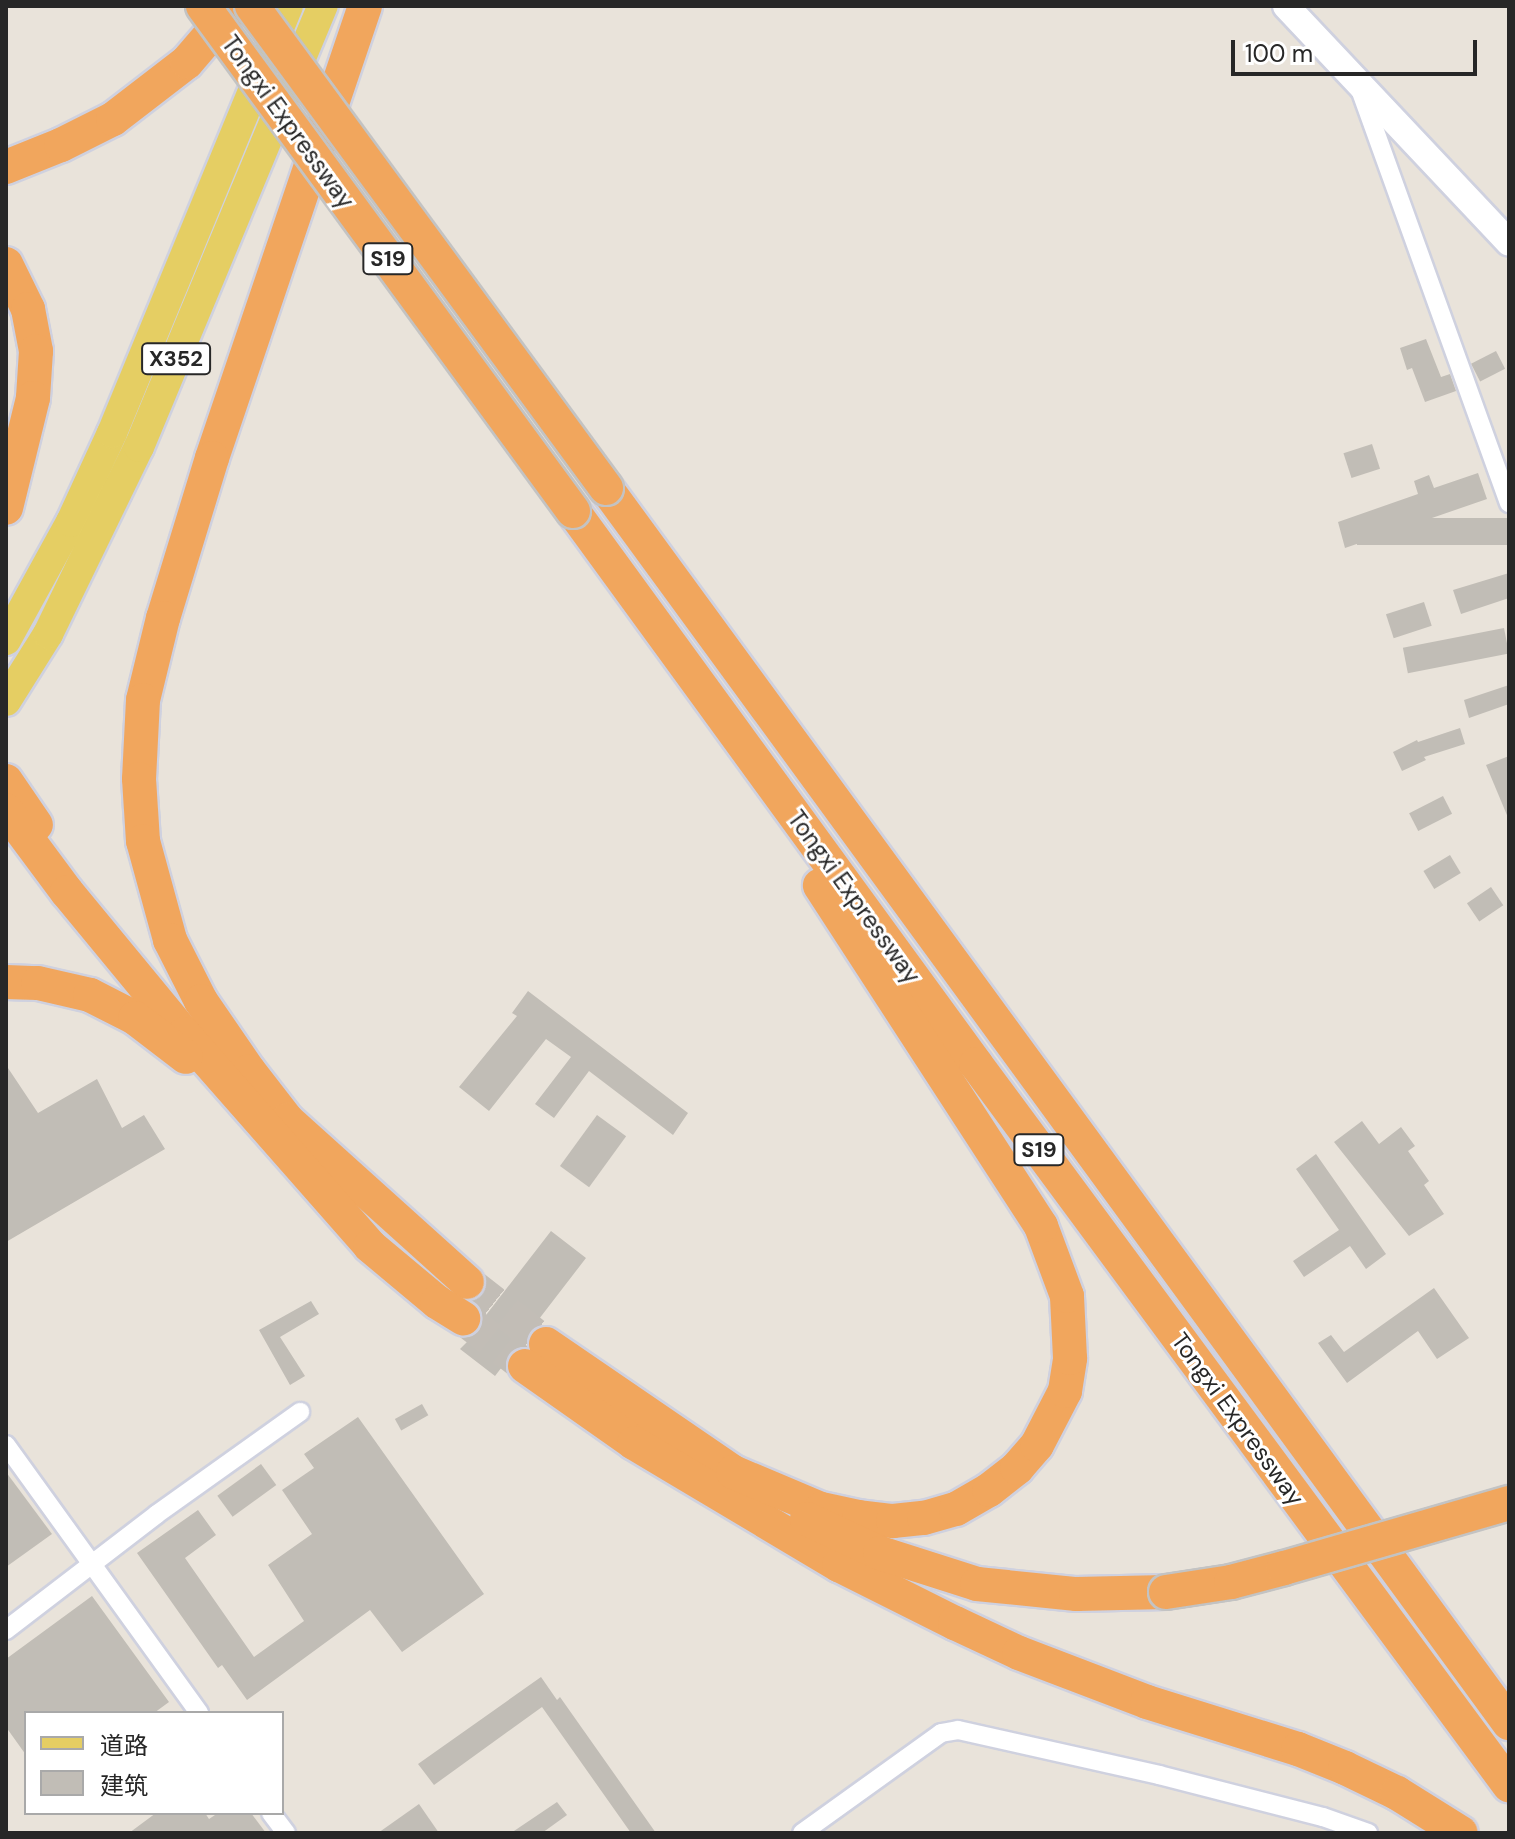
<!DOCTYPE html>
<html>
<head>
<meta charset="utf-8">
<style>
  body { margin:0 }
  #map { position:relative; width:1515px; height:1839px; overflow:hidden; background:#e9e3da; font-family:"DM Sans","Noto Sans SC",sans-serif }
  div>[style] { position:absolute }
  .building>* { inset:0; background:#c1bdb6; transform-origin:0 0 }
  .highway-tunnel>* { height:34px; margin-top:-17px; transform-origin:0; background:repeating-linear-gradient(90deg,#c2bdb6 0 34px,transparent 0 51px) }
  .roads { filter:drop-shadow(2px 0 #cfd1df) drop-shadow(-2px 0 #cfd1df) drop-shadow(0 2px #cfd1df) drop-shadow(0 -2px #cfd1df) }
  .street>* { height:18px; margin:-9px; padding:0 9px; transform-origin:9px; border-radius:9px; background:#fff }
  .secondary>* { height:26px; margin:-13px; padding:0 13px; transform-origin:13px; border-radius:13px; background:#fff }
  .primary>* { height:30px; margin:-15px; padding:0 15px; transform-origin:15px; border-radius:15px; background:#e5ce63 }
  .highway>* { height:34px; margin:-17px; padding:0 17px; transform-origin:17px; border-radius:17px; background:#f1a65d }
  .bridges { filter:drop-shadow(2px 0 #c3c3c3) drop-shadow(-2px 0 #c3c3c3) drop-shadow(0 2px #c3c3c3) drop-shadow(0 -2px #c3c3c3) }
  .highway-bridge>* { height:34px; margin:-17px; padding:0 17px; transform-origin:17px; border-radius:17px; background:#f1a65d }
  span { translate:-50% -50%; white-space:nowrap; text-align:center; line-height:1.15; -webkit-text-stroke:6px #fff; paint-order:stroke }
  .shield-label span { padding:2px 6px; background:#fff; border:2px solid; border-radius:6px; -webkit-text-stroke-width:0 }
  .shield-label { font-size:22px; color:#272727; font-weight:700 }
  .street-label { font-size:24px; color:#272727 }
  .frame { position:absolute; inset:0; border:8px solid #272727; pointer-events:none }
  .legend { position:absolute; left:24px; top:1711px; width:260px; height:104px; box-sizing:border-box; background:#fff; border:2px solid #a9a9a9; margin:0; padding:10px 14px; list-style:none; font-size:24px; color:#272727 }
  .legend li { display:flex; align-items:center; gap:16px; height:40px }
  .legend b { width:40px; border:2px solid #a9a9a9 }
  .scale { position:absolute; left:1231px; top:40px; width:246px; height:36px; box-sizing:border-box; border:4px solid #272727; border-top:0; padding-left:10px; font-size:24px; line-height:28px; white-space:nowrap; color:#272727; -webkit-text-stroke:6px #fff; paint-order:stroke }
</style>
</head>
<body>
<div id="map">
  <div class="building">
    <i style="clip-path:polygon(1426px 339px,1441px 377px,1450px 374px,1456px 391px,1425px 402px,1412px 368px,1407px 370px,1400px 348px)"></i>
    <i style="left:1496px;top:351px;width:20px;height:28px;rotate:63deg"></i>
    <i style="left:1372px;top:444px;width:26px;height:30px;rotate:72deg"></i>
    <i style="clip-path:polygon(1478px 473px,1487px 499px,1345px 548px,1338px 522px,1418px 494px,1414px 481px,1429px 475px,1434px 488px)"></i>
    <i style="left:1509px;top:518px;width:27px;height:152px;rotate:90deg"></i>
    <i style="clip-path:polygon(1509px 573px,1509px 598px,1461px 614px,1453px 590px)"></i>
    <i style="left:1424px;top:602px;width:25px;height:40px;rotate:72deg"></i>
    <i style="left:1504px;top:628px;width:26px;height:103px;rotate:79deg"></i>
    <i style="clip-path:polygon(1509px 685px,1509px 704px,1469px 718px,1464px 700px)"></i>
    <i style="clip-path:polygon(1460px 728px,1465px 744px,1424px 757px,1426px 760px,1402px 771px,1393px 752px,1417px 740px,1418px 742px)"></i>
    <i style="clip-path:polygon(1509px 756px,1509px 820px,1486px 765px)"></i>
    <i style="left:1443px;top:796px;width:20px;height:38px;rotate:63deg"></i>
    <i style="left:1450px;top:855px;width:21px;height:31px;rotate:59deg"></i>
    <i style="left:1491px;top:887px;width:22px;height:29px;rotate:56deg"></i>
    <i style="clip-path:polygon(528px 991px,688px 1113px,673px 1135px,589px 1071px,554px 1118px,535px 1104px,571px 1057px,546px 1039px,489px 1111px,459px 1087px,517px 1016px,512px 1013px)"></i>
    <i style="clip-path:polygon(6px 1065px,38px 1113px,97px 1079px,122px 1128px,144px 1115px,165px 1149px,6px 1242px)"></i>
    <i style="left:597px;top:1115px;width:36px;height:63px;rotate:36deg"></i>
    <i style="clip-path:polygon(1362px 1121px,1379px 1144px,1401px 1127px,1415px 1146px,1408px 1151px,1429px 1181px,1424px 1185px,1444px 1214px,1409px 1236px,1334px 1142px)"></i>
    <i style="clip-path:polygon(1316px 1154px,1386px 1254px,1366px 1269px,1350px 1246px,1304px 1277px,1293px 1261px,1339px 1230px,1296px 1169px)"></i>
    <i style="clip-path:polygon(551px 1231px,586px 1258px,495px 1376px,460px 1349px,480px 1329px,483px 1319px)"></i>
    <i style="clip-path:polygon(1434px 1288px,1469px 1338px,1437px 1359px,1418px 1331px,1347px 1383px,1318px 1343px,1331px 1335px,1344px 1352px)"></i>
    <i style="clip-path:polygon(311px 1301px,319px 1314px,280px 1337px,305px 1376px,290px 1385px,259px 1330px)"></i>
    <i style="left:422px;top:1404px;width:13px;height:31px;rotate:61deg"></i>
    <i style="clip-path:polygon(358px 1417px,484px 1594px,402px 1652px,370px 1610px,247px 1700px,222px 1665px,218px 1668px,137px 1553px,198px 1510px,216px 1535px,185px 1558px,254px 1657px,304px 1621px,268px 1565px,312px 1534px,282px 1490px,314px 1468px,304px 1454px)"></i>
    <i style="left:261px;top:1464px;width:26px;height:54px;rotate:54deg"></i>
    <i style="clip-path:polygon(6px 1472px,52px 1534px,6px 1567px)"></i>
    <i style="clip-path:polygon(92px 1596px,169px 1702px,154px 1713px,26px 1713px,26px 1755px,6px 1727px,6px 1659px)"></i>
    <i style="clip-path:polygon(541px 1677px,557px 1700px,560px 1697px,656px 1833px,631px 1833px,542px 1707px,434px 1785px,418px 1764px)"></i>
    <i style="clip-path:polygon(557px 1802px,567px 1815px,542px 1833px,511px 1833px)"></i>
    <i style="clip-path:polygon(419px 1804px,439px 1833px,378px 1833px)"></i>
    <i style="clip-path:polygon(156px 1813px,205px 1813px,209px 1819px,218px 1813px,251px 1813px,266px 1833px,129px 1833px)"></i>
  </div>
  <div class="highway-tunnel">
    <i style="left:467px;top:1282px;width:100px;rotate:38.1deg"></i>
    <i style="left:463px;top:1318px;width:78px;rotate:37.7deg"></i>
  </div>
  <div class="roads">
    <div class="street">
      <i style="left:1361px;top:92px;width:437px;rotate:70.2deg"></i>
      <i style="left:6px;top:1445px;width:330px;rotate:54.2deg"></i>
      <i style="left:6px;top:1630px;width:190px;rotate:-37.5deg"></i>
      <i style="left:157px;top:1514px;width:176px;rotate:-35.5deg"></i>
      <i style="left:271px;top:1813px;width:25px;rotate:53deg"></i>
      <i style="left:802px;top:1833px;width:171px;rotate:-35.7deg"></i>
      <i style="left:941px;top:1733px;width:17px;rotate:-10deg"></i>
      <i style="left:958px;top:1730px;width:206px;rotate:12.6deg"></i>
      <i style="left:1159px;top:1775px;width:169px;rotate:14.4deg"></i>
      <i style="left:1323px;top:1817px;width:48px;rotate:19.6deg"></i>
    </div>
    <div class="secondary">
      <i style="left:1286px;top:6px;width:325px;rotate:46.7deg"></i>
    </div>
    <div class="primary">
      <i style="left:6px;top:640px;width:135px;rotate:-61.2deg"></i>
      <i style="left:71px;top:522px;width:98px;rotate:-65.3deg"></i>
      <i style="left:112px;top:433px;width:462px;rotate:-67.6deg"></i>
      <i style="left:6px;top:701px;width:79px;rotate:-57.9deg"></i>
      <i style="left:48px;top:634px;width:208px;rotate:-64.1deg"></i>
      <i style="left:139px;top:447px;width:478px;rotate:-67.4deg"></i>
    </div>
    <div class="highway">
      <i style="left:365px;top:6px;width:477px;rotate:108.7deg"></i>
      <i style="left:212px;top:458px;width:167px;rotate:107deg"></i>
      <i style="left:163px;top:618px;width:84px;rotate:103.7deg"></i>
      <i style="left:143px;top:700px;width:79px;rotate:92.9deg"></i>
      <i style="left:139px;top:779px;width:62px;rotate:86.3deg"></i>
      <i style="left:143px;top:841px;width:103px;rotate:74.7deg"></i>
      <i style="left:170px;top:940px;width:68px;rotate:63.1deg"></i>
      <i style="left:201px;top:1001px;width:85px;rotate:55.6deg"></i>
      <i style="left:249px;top:1071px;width:62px;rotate:52.2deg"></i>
      <i style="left:287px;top:1120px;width:242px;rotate:42deg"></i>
      <i style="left:6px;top:167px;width:59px;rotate:-21.8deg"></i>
      <i style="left:61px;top:145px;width:58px;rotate:-26.6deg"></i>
      <i style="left:113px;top:119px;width:93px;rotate:-37.6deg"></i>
      <i style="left:187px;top:62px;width:74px;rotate:-49.4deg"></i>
      <i style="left:6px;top:264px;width:50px;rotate:63.9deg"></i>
      <i style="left:28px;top:309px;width:43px;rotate:79.2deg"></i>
      <i style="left:36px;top:351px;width:47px;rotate:93.7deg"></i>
      <i style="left:33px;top:398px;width:113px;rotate:103.8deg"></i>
      <i style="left:606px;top:488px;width:1530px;rotate:53.83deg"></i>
      <i style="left:573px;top:511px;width:684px;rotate:53.92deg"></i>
      <i style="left:976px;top:1064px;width:897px;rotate:53.53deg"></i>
      <i style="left:6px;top:781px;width:53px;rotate:55.7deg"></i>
      <i style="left:6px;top:810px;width:102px;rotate:53.4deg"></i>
      <i style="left:67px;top:892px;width:184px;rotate:50.5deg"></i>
      <i style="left:184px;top:1034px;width:282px;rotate:48.7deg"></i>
      <i style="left:370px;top:1246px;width:87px;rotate:39.9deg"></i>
      <i style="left:437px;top:1302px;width:31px;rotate:32deg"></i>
      <i style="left:6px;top:982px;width:32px;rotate:2deg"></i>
      <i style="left:38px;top:983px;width:53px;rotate:13deg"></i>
      <i style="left:90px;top:995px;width:51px;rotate:27.1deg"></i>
      <i style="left:135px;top:1018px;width:64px;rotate:37.4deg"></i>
      <i style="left:546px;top:1344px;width:250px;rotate:34.4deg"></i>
      <i style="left:525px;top:1366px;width:133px;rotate:35.2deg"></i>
      <i style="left:634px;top:1443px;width:239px;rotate:30.8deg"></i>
      <i style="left:839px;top:1565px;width:130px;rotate:26.6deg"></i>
      <i style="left:955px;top:1623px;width:71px;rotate:25.1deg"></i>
      <i style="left:1019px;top:1653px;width:137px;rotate:20.9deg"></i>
      <i style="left:1147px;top:1702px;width:158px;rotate:17.3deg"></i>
      <i style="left:1298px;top:1749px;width:51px;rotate:22deg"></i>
      <i style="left:1345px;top:1768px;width:58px;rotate:25.7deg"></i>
      <i style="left:1397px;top:1793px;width:75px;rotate:32deg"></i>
      <i style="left:733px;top:1472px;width:95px;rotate:22.8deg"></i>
      <i style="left:821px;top:1509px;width:39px;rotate:12deg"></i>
      <i style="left:859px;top:1517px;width:34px;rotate:7deg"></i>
      <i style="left:893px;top:1521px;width:31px;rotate:-6deg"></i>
      <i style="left:924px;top:1518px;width:33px;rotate:-16deg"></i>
      <i style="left:956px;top:1509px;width:38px;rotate:-30deg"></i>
      <i style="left:989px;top:1490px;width:36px;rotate:-38deg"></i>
      <i style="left:1017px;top:1468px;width:30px;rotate:-49deg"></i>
      <i style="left:1037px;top:1445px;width:61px;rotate:-62.6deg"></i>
      <i style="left:1065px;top:1391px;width:33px;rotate:-81deg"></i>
      <i style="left:1070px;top:1358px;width:62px;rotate:-92.8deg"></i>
      <i style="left:1067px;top:1296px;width:75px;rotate:-110.4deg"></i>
      <i style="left:1041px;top:1226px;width:406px;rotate:-123deg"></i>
      <i style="left:807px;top:1519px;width:81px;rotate:25deg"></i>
      <i style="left:880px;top:1553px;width:102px;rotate:17.7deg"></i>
      <i style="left:977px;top:1584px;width:100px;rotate:5.8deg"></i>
      <i style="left:1076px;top:1594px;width:90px;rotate:-1.3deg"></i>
    </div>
  </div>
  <div class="bridges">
    <div class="highway-bridge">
      <i style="left:203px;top:6px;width:626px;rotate:53.77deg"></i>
      <i style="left:252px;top:6px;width:598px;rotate:53.7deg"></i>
      <i style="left:1166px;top:1592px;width:66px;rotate:-8.7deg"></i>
      <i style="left:1231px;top:1582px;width:55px;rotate:-14.8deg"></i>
      <i style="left:1284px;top:1568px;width:234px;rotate:-16.1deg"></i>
    </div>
  </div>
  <div class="shield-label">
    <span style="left:388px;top:259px">S19</span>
    <span style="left:176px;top:359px">X352</span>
    <span style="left:1039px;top:1150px">S19</span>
  </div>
  <div class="street-label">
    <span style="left:288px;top:122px;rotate:54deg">Tongxi Expressway</span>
    <span style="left:854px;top:897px;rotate:54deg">Tongxi Expressway</span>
    <span style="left:1238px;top:1419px;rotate:54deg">Tongxi Expressway</span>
  </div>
  <div class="frame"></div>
  <ul class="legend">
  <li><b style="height:10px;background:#e5ce63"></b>道路</li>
  <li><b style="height:22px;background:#c1bdb6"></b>建筑</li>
  </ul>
  <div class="scale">100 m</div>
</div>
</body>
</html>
